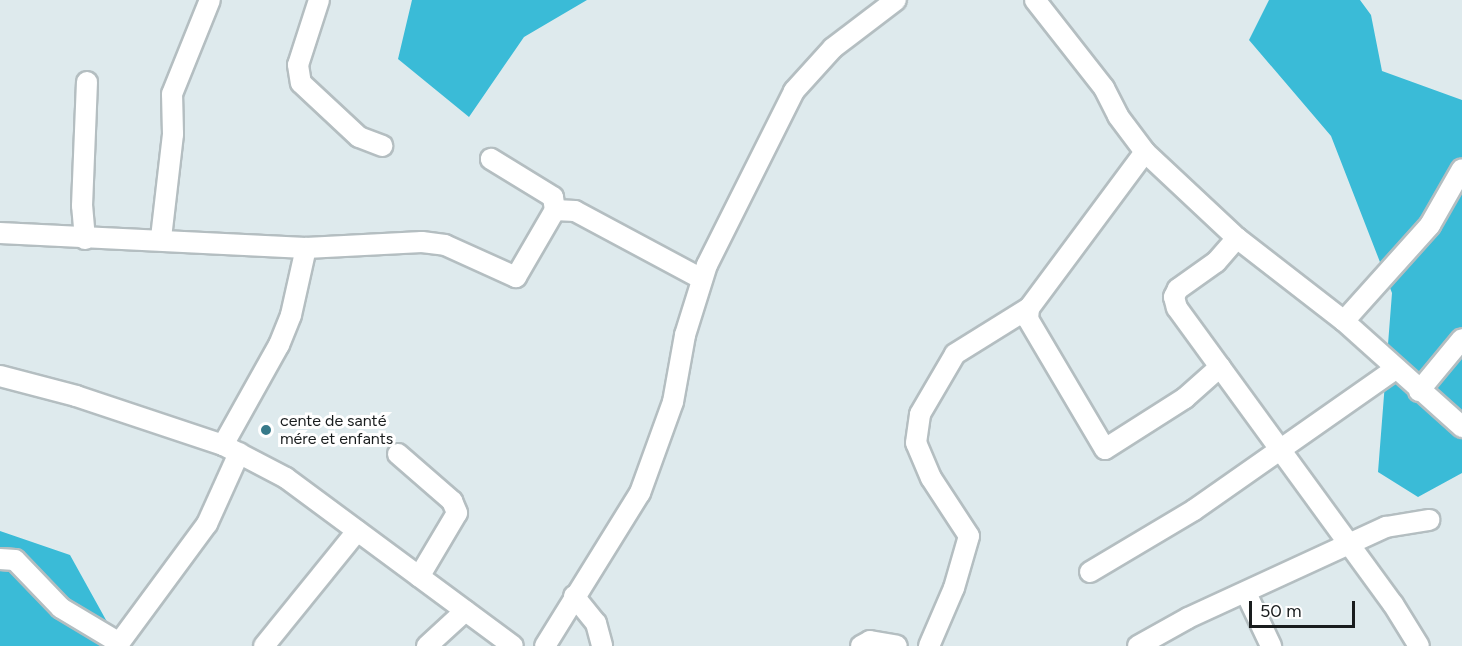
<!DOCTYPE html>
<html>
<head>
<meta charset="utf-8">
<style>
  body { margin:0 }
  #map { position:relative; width:1462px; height:646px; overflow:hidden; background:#deeaed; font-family:Figtree,sans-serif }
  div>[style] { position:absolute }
  .forest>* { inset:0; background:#3abbd7 }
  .roads { filter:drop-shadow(2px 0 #b4bec1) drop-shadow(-2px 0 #b4bec1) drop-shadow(0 2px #b4bec1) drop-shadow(0 -2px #b4bec1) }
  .minor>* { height:20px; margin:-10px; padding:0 10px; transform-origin:10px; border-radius:10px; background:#fff }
  .dots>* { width:16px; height:16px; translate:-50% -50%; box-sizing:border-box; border:3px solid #fff; border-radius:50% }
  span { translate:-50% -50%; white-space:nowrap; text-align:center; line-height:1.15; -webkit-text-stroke:6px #fff; paint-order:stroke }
  .poi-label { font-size:16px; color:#191d1e }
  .left { translate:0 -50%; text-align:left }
  .scale { position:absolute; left:1249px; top:601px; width:106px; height:27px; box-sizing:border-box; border:3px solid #191d1e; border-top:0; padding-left:8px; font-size:18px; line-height:21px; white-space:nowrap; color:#191d1e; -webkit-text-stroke:4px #fff; paint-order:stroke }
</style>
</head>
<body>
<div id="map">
  <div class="forest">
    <i style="clip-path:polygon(412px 0,587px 0,524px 37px,469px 117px,398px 59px)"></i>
    <i style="clip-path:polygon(1269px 0,1360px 0,1371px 15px,1382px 71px,1462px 100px,1462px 473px,1418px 497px,1378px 472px,1392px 293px,1331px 136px,1249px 40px)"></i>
    <i style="clip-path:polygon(0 531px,70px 555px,111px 629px,130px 646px,0 646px)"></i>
  </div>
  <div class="roads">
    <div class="minor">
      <i style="left:319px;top:0;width:68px;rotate:107.9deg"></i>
      <i style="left:298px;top:65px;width:18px;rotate:81deg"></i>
      <i style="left:301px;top:83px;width:79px;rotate:43deg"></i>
      <i style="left:359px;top:137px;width:25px;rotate:21deg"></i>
      <i style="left:1035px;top:0;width:112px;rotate:51.9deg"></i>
      <i style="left:1104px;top:88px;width:31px;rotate:63deg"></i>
      <i style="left:1118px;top:116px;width:45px;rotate:53.1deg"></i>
      <i style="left:1145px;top:152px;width:126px;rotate:43.1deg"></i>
      <i style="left:1237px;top:238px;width:135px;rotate:37.8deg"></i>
      <i style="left:1344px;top:321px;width:159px;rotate:41.9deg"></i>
      <i style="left:1145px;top:152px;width:194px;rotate:126.6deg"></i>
      <i style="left:1029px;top:308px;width:11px;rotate:95deg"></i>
      <i style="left:1028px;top:319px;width:151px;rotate:59.4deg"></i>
      <i style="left:1105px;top:449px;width:95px;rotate:-32.5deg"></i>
      <i style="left:1185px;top:398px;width:47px;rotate:-41.5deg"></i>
      <i style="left:555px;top:210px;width:20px;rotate:3deg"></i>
      <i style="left:575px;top:211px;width:144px;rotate:28.2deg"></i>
      <i style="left:0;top:233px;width:306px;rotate:2.8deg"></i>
      <i style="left:306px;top:248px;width:116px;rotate:-3deg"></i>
      <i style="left:422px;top:242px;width:23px;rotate:7deg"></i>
      <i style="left:445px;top:245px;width:78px;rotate:24.3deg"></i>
      <i style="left:516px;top:277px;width:78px;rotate:-59.8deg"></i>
      <i style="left:555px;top:210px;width:13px;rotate:-99deg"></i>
      <i style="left:553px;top:197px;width:73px;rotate:-148.5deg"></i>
      <i style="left:161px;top:238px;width:105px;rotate:-83.4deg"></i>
      <i style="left:173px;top:134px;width:40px;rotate:-91.4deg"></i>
      <i style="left:172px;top:94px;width:101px;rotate:-68deg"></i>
      <i style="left:1237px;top:238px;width:32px;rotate:131deg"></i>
      <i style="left:1216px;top:262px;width:47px;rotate:144.6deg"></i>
      <i style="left:1178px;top:289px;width:9px;rotate:117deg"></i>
      <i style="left:1174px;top:297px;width:11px;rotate:75deg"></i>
      <i style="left:1177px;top:308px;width:366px;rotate:53.9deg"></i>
      <i style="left:1393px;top:604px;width:49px;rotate:58.2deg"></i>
      <i style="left:85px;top:239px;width:33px;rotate:-95deg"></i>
      <i style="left:82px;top:206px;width:124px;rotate:-87.7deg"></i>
      <i style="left:1344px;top:321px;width:129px;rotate:-48.1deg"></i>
      <i style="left:1430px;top:225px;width:64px;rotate:-60.3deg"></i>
      <i style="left:0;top:376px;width:79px;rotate:14.7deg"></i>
      <i style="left:76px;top:396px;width:155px;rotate:18.4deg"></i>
      <i style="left:223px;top:445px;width:71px;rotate:27.6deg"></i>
      <i style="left:286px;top:478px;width:282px;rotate:36.5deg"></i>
      <i style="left:1419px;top:391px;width:67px;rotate:-50.4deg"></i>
      <i style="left:223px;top:445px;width:115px;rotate:-60.8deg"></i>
      <i style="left:279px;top:345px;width:32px;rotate:-68deg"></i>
      <i style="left:291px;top:315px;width:69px;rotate:-77.4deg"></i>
      <i style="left:398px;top:454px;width:72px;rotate:41deg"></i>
      <i style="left:452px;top:501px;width:13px;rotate:67deg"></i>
      <i style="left:457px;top:513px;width:74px;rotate:120.7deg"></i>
      <i style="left:0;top:559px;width:15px;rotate:4deg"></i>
      <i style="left:15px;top:560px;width:66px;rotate:46.2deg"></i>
      <i style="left:61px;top:608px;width:66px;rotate:30.8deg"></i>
      <i style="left:1090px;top:572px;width:121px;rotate:-30.8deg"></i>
      <i style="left:1194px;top:510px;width:244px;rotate:-35deg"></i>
      <i style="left:1246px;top:593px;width:59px;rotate:64.7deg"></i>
      <i style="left:574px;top:596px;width:35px;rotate:51deg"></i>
      <i style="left:596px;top:623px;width:24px;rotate:75deg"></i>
      <i style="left:117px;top:646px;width:152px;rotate:-53.6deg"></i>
      <i style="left:207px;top:524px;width:78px;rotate:-65.7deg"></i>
      <i style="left:264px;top:646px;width:148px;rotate:-51deg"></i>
      <i style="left:427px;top:646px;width:52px;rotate:-42.6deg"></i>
      <i style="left:545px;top:646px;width:180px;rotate:-58.2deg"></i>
      <i style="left:640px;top:493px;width:97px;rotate:-70.1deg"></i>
      <i style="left:673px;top:402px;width:68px;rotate:-79.8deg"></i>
      <i style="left:685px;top:335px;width:73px;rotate:-72.6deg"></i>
      <i style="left:707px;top:265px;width:195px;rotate:-63.4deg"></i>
      <i style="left:794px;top:91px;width:58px;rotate:-47.8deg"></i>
      <i style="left:833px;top:48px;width:79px;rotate:-37.3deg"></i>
      <i style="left:861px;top:646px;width:10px;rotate:-29deg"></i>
      <i style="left:870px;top:641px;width:27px;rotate:10deg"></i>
      <i style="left:929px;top:646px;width:63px;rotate:-66.7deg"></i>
      <i style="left:954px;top:588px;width:54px;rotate:-73.9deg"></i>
      <i style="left:969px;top:536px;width:69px;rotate:-123.2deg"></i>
      <i style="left:931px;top:478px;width:38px;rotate:-113deg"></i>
      <i style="left:916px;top:443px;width:29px;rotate:-82deg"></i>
      <i style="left:920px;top:414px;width:69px;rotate:-59.7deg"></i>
      <i style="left:955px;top:354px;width:87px;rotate:-31.9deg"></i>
      <i style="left:1138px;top:646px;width:57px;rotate:-29.2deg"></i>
      <i style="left:1188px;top:618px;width:218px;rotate:-24.7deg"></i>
      <i style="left:1386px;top:527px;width:44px;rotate:-9.2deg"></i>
    </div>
  </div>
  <div class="dots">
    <i style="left:266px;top:430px;background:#367989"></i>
  </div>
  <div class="poi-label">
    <span class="left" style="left:280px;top:430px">cente de santé<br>mére et enfants</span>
  </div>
  <div class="scale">50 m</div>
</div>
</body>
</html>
